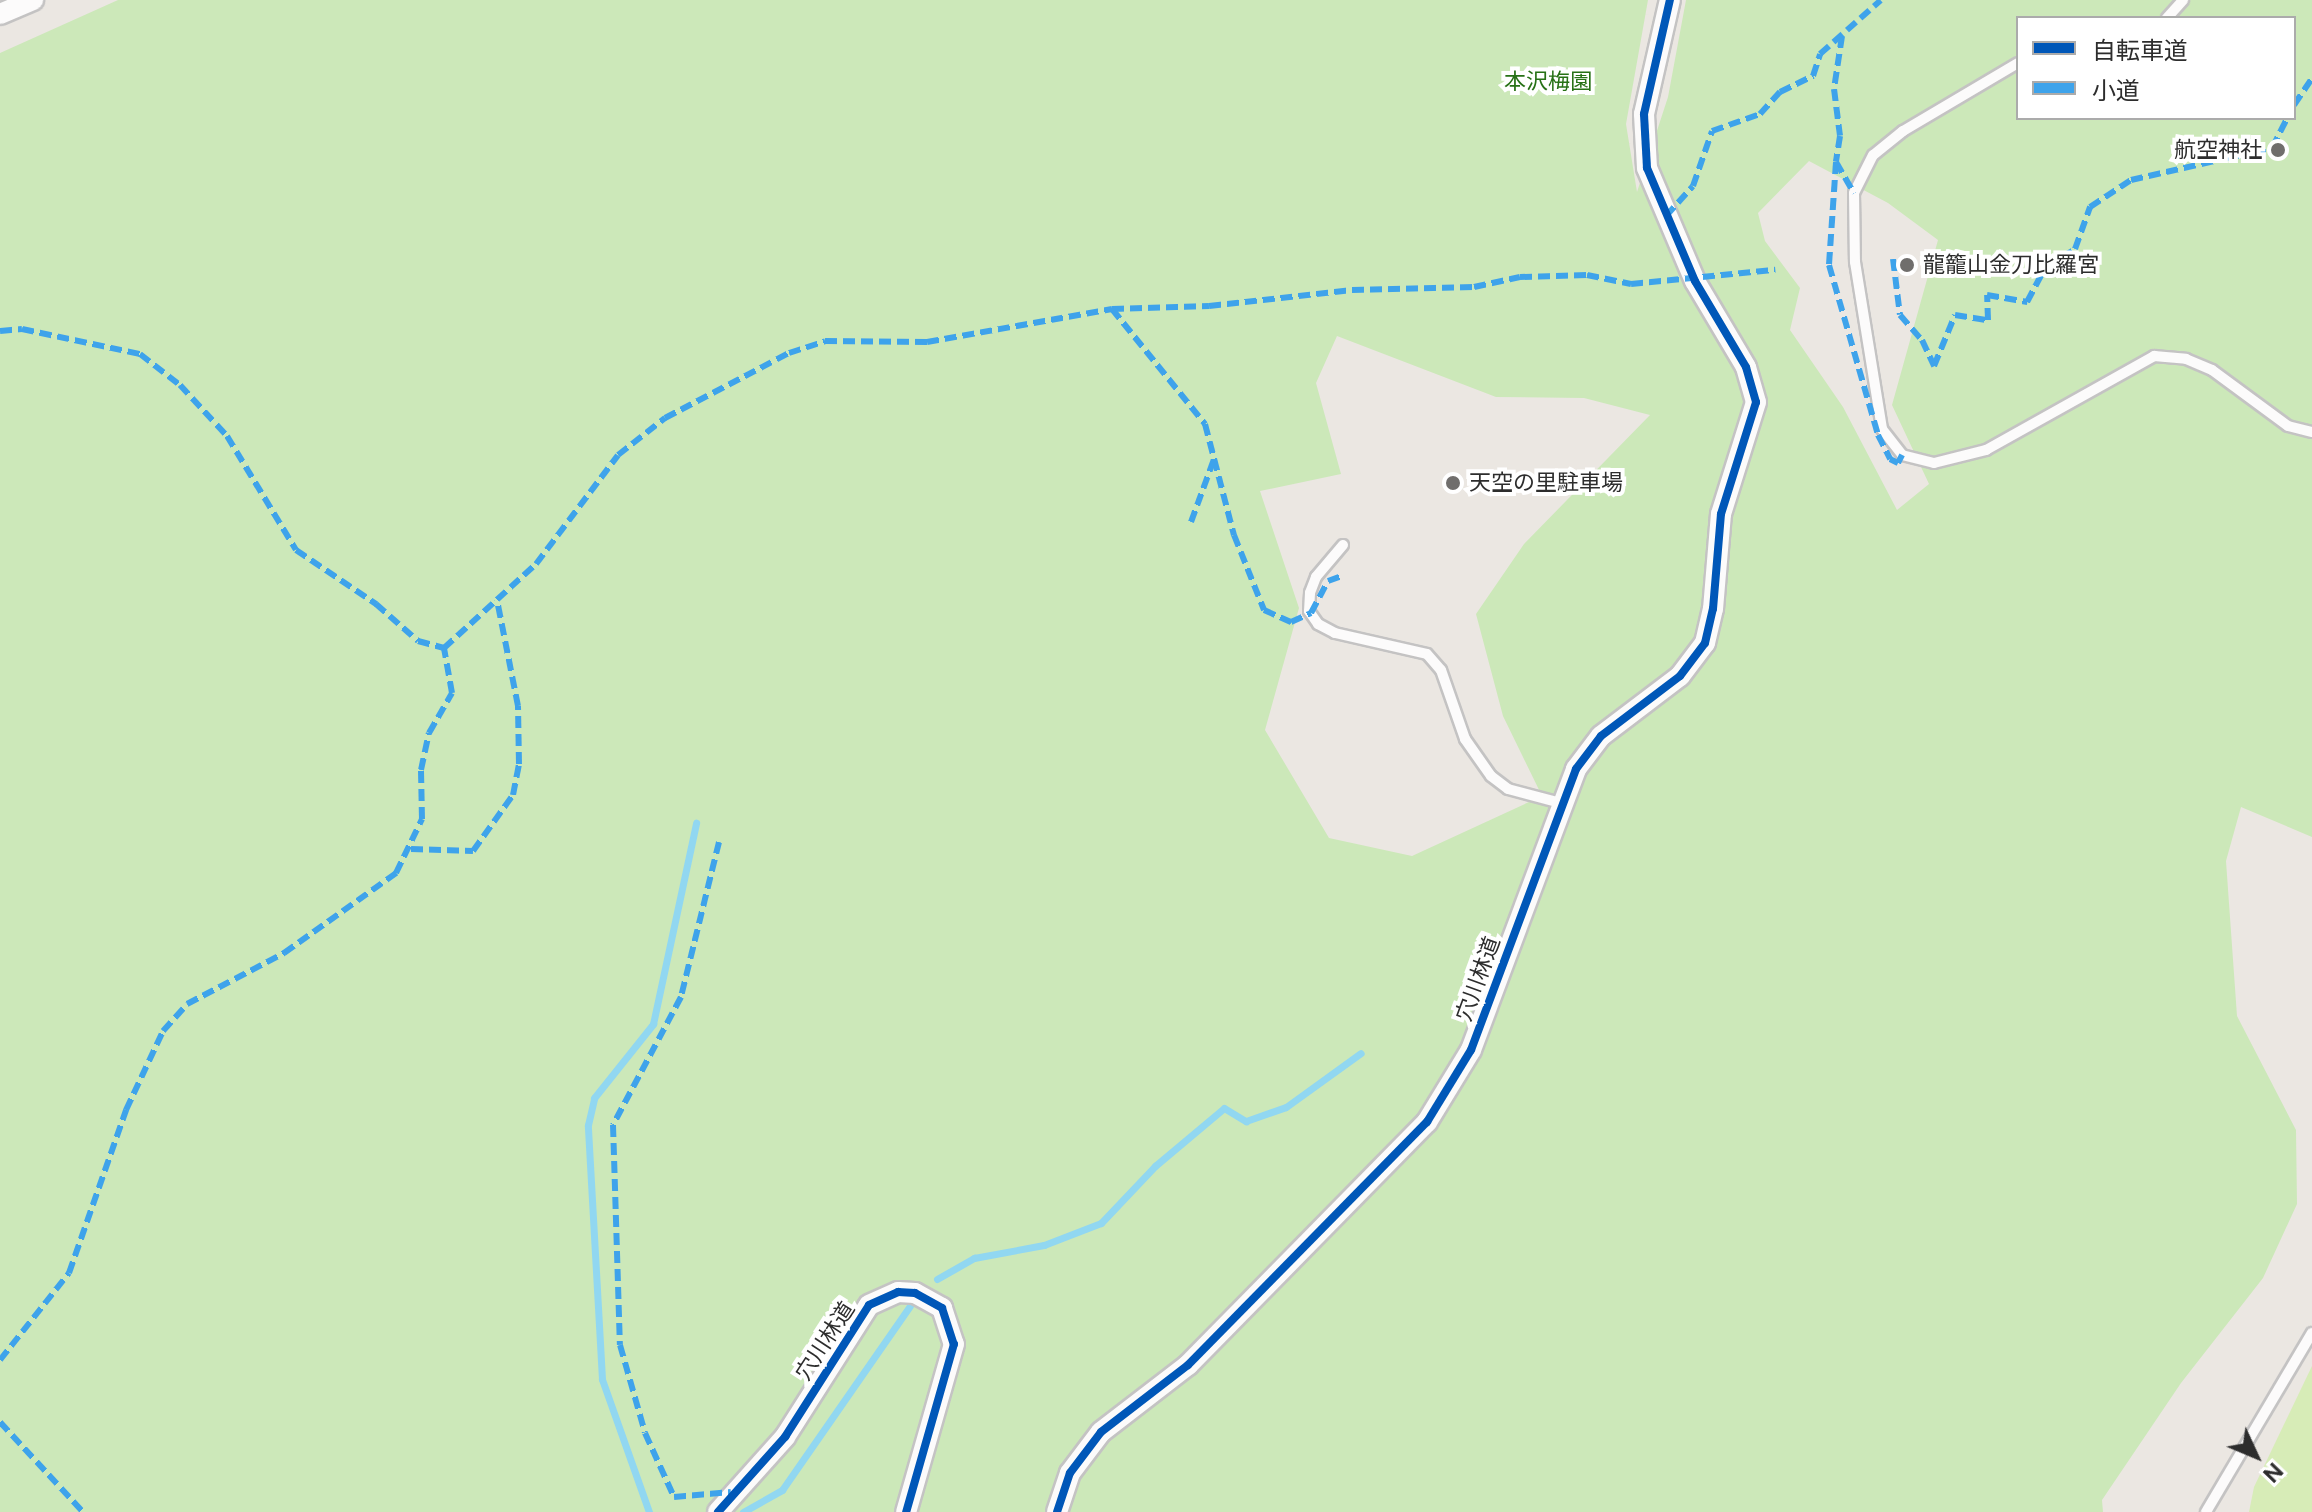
<!DOCTYPE html>
<html>
<head>
<meta charset="utf-8">
<style>
  body { margin:0 }
  #map { position:relative; width:2312px; height:1512px; overflow:hidden; background:#ebe7e2; font-family:"Public Sans","Noto Sans JP",sans-serif }
  div>[style] { position:absolute }
  .green>* { inset:0; background:#cce8b9 }
  .pitch>* { inset:0; background:#d7ecb7 }
  .stream>* { height:7px; margin:-3.5px; padding:0 3.5px; transform-origin:3.5px; border-radius:3.5px; background:#91d7f1 }
  .roads { filter:drop-shadow(2px 0 #c4c3c3) drop-shadow(-2px 0 #c4c3c3) drop-shadow(0 2px #c4c3c3) drop-shadow(0 -2px #c4c3c3) }
  .service>* { height:10px; margin:-5px; padding:0 5px; transform-origin:5px; border-radius:5px; background:#fcfbfb }
  .minor>* { height:20px; margin:-10px; padding:0 10px; transform-origin:10px; border-radius:10px; background:#fcfbfb }
  .quiet>* { height:6px; margin-top:-3px; transform-origin:0; background:repeating-linear-gradient(90deg,#3ea3eb 0 12px,transparent 0 18px) }
  .cycleway>* { height:8px; margin:-4px; padding:0 4px; transform-origin:4px; border-radius:4px; background:#0057b8 }
  .dots>* { width:22px; height:22px; translate:-50% -50%; box-sizing:border-box; border:4px solid #fff; border-radius:50% }
  span { translate:-50% -50%; white-space:nowrap; text-align:center; line-height:1.15; -webkit-text-stroke:8px #fff; paint-order:stroke }
  .park-label { font-size:22px; color:#277116 }
  .poi-label { font-size:22px; color:#2d2d2d }
  .right { translate:-100% -50%; text-align:right }
  .left { translate:0 -50%; text-align:left }
  .street-label { font-size:22px; color:#2d2d2d }
  .legend { position:absolute; left:2016px; top:16px; width:280px; height:104px; box-sizing:border-box; background:#fff; border:2px solid #ababab; margin:0; padding:10px 14px; list-style:none; font-size:24px; color:#2d2d2d }
  .legend li { display:flex; align-items:center; gap:16px; height:40px }
  .legend b { width:40px; border:2px solid #ababab }
  .north { position:absolute; left:2216px; top:1416px; width:80px; height:80px; -webkit-text-stroke:6px #fff; paint-order:stroke; rotate:134deg; font-size:22px; font-weight:700; line-height:32px; text-align:center; color:#2d2d2d }
  .north::after { content:''; display:block; margin:auto; width:28px; height:36px; background:#2d2d2d; clip-path:polygon(50% 0,100% 100%,50% 72%,0 100%) }
</style>
</head>
<body>
<div id="map">
  <div class="green">
    <i style="clip-path:polygon(evenodd,118px 0,1648px 0,1626px 124px,1637px 192px,1668px 97px,1686px 0,2312px 0,2312px 837px,2241px 807px,2226px 861px,2237px 1016px,2296px 1130px,2297px 1204px,2263px 1278px,2181px 1383px,2102px 1500px,2103px 1512px,0 1512px,0 53px,118px 0,2018px 18px,2294px 18px,2294px 118px,2018px 118px,2018px 18px,118px 0,1809px 161px,1888px 203px,1938px 240px,1892px 405px,1929px 484px,1897px 510px,1843px 407px,1790px 330px,1800px 288px,1765px 241px,1758px 213px,1809px 161px,118px 0,1337px 336px,1496px 397px,1584px 398px,1650px 415px,1524px 544px,1476px 614px,1503px 716px,1542px 796px,1412px 856px,1329px 838px,1265px 730px,1299px 608px,1260px 491px,1341px 474px,1316px 383px,1337px 336px)"></i>
  </div>
  <div class="pitch">
    <i style="clip-path:polygon(2312px 1366px,2312px 1512px,2249px 1512px,2254px 1487px)"></i>
  </div>
  <div class="stream">
    <i style="left:937px;top:1279px;width:43px;rotate:-29.6deg"></i>
    <i style="left:974px;top:1258px;width:71px;rotate:-10.5deg"></i>
    <i style="left:1044px;top:1245px;width:61px;rotate:-21.1deg"></i>
    <i style="left:1101px;top:1223px;width:79px;rotate:-46.5deg"></i>
    <i style="left:1155px;top:1166px;width:90px;rotate:-40deg"></i>
    <i style="left:1224px;top:1108px;width:26px;rotate:31deg"></i>
    <i style="left:1246px;top:1121px;width:42px;rotate:-19.3deg"></i>
    <i style="left:1286px;top:1107px;width:92px;rotate:-35.8deg"></i>
    <i style="left:649px;top:1512px;width:141px;rotate:-109.5deg"></i>
    <i style="left:602px;top:1379px;width:254px;rotate:-93.2deg"></i>
    <i style="left:588px;top:1125px;width:28px;rotate:-77deg"></i>
    <i style="left:594px;top:1098px;width:95px;rotate:-51.4deg"></i>
    <i style="left:653px;top:1024px;width:206px;rotate:-77.9deg"></i>
    <i style="left:743px;top:1512px;width:45px;rotate:-29.4deg"></i>
    <i style="left:782px;top:1490px;width:224px;rotate:-55.2deg"></i>
  </div>
  <div class="roads">
    <div class="service">
      <i style="left:2167px;top:18px;width:24px;rotate:-48deg"></i>
      <i style="left:2018px;top:63px;width:134px;rotate:149.4deg"></i>
      <i style="left:1903px;top:131px;width:38px;rotate:141deg"></i>
      <i style="left:1873px;top:155px;width:42px;rotate:116.6deg"></i>
      <i style="left:1854px;top:193px;width:69px;rotate:89.2deg"></i>
      <i style="left:1855px;top:262px;width:169px;rotate:80.8deg"></i>
      <i style="left:1882px;top:429px;width:33px;rotate:52deg"></i>
      <i style="left:1902px;top:455px;width:33px;rotate:14deg"></i>
      <i style="left:1934px;top:463px;width:54px;rotate:-14deg"></i>
      <i style="left:1986px;top:450px;width:193px;rotate:-29.2deg"></i>
      <i style="left:2154px;top:356px;width:32px;rotate:5deg"></i>
      <i style="left:2186px;top:359px;width:28px;rotate:23deg"></i>
      <i style="left:2212px;top:370px;width:94px;rotate:36.4deg"></i>
      <i style="left:2288px;top:426px;width:25px;rotate:14deg"></i>
      <i style="left:1343px;top:545px;width:42px;rotate:130.2deg"></i>
      <i style="left:1316px;top:577px;width:17px;rotate:111deg"></i>
      <i style="left:1310px;top:593px;width:18px;rotate:93deg"></i>
      <i style="left:1309px;top:611px;width:16px;rotate:55deg"></i>
      <i style="left:1318px;top:624px;width:19px;rotate:28deg"></i>
      <i style="left:1335px;top:633px;width:94px;rotate:12.9deg"></i>
      <i style="left:1427px;top:654px;width:21px;rotate:49deg"></i>
      <i style="left:1441px;top:670px;width:73px;rotate:70.8deg"></i>
      <i style="left:1465px;top:739px;width:45px;rotate:54.9deg"></i>
      <i style="left:1491px;top:776px;width:21px;rotate:37deg"></i>
      <i style="left:1508px;top:789px;width:55px;rotate:14.8deg"></i>
      <i style="left:2206px;top:1512px;width:208px;rotate:-59.4deg"></i>
    </div>
    <div class="minor">
      <i style="left:0;top:14px;width:36px;rotate:-23deg"></i>
      <i style="left:718px;top:1512px;width:101px;rotate:-48.2deg"></i>
      <i style="left:785px;top:1437px;width:156px;rotate:-57.5deg"></i>
      <i style="left:869px;top:1305px;width:32px;rotate:-24deg"></i>
      <i style="left:898px;top:1292px;width:17px;rotate:3deg"></i>
      <i style="left:915px;top:1293px;width:31px;rotate:29deg"></i>
      <i style="left:942px;top:1308px;width:38px;rotate:72deg"></i>
      <i style="left:954px;top:1344px;width:175px;rotate:105.9deg"></i>
      <i style="left:1057px;top:1512px;width:41px;rotate:-71.6deg"></i>
      <i style="left:1070px;top:1473px;width:51px;rotate:-52.9deg"></i>
      <i style="left:1101px;top:1432px;width:110px;rotate:-37.6deg"></i>
      <i style="left:1188px;top:1365px;width:341px;rotate:-45.5deg"></i>
      <i style="left:1427px;top:1122px;width:84px;rotate:-58.6deg"></i>
      <i style="left:1471px;top:1050px;width:300px;rotate:-69.5deg"></i>
      <i style="left:1576px;top:769px;width:41px;rotate:-52.9deg"></i>
      <i style="left:1601px;top:736px;width:99px;rotate:-37.2deg"></i>
      <i style="left:1680px;top:676px;width:41px;rotate:-52.9deg"></i>
      <i style="left:1705px;top:643px;width:35px;rotate:-77deg"></i>
      <i style="left:1713px;top:609px;width:95px;rotate:-85.2deg"></i>
      <i style="left:1721px;top:514px;width:117px;rotate:-72.6deg"></i>
      <i style="left:1756px;top:402px;width:36px;rotate:-106deg"></i>
      <i style="left:1746px;top:367px;width:100px;rotate:-120.7deg"></i>
      <i style="left:1695px;top:281px;width:123px;rotate:-113deg"></i>
      <i style="left:1647px;top:168px;width:54px;rotate:-93.2deg"></i>
      <i style="left:1644px;top:114px;width:117px;rotate:-77.2deg"></i>
    </div>
  </div>
  <div class="quiet">
    <i style="left:1842px;top:36px;width:54px;rotate:98.6deg"></i>
    <i style="left:1834px;top:89px;width:47px;rotate:82.7deg"></i>
    <i style="left:1840px;top:136px;width:26px;rotate:99deg"></i>
    <i style="left:1836px;top:162px;width:36px;rotate:60deg"></i>
    <i style="left:2294px;top:105px;width:32px;rotate:-56deg"></i>
    <i style="left:1836px;top:162px;width:103px;rotate:93.9deg"></i>
    <i style="left:1829px;top:265px;width:177px;rotate:73.9deg"></i>
    <i style="left:1878px;top:435px;width:27px;rotate:63deg"></i>
    <i style="left:1890px;top:459px;width:9px;rotate:27deg"></i>
    <i style="left:1898px;top:463px;width:9px;rotate:-63deg"></i>
    <i style="left:1666px;top:216px;width:40px;rotate:-48deg"></i>
    <i style="left:1693px;top:186px;width:58px;rotate:-70.9deg"></i>
    <i style="left:1712px;top:131px;width:51px;rotate:-19.5deg"></i>
    <i style="left:1760px;top:114px;width:30px;rotate:-48deg"></i>
    <i style="left:1780px;top:92px;width:37px;rotate:-26deg"></i>
    <i style="left:1813px;top:76px;width:23px;rotate:-72deg"></i>
    <i style="left:1820px;top:54px;width:81px;rotate:-41.5deg"></i>
    <i style="left:1893px;top:259px;width:56px;rotate:82.9deg"></i>
    <i style="left:1900px;top:315px;width:33px;rotate:49deg"></i>
    <i style="left:1922px;top:340px;width:29px;rotate:65deg"></i>
    <i style="left:1934px;top:366px;width:55px;rotate:-67.6deg"></i>
    <i style="left:1955px;top:315px;width:33px;rotate:9deg"></i>
    <i style="left:1988px;top:320px;width:25px;rotate:-92deg"></i>
    <i style="left:1987px;top:295px;width:41px;rotate:9.9deg"></i>
    <i style="left:2027px;top:302px;width:41px;rotate:-62.2deg"></i>
    <i style="left:2046px;top:266px;width:34px;rotate:-30deg"></i>
    <i style="left:2075px;top:249px;width:45px;rotate:-70.3deg"></i>
    <i style="left:2090px;top:207px;width:49px;rotate:-33.4deg"></i>
    <i style="left:2131px;top:180px;width:145px;rotate:-12.8deg"></i>
    <i style="left:2272px;top:148px;width:34px;rotate:-63deg"></i>
    <i style="left:1112px;top:309px;width:148px;rotate:51deg"></i>
    <i style="left:1205px;top:424px;width:115px;rotate:75.4deg"></i>
    <i style="left:1234px;top:535px;width:81px;rotate:68.2deg"></i>
    <i style="left:1264px;top:610px;width:30px;rotate:24deg"></i>
    <i style="left:1291px;top:622px;width:22px;rotate:-24deg"></i>
    <i style="left:1311px;top:613px;width:36px;rotate:-62deg"></i>
    <i style="left:1328px;top:581px;width:15px;rotate:-20deg"></i>
    <i style="left:0;top:331px;width:22px;rotate:-5deg"></i>
    <i style="left:22px;top:329px;width:121px;rotate:12deg"></i>
    <i style="left:140px;top:354px;width:51px;rotate:37.8deg"></i>
    <i style="left:180px;top:385px;width:69px;rotate:47.3deg"></i>
    <i style="left:227px;top:436px;width:133px;rotate:58.8deg"></i>
    <i style="left:296px;top:550px;width:97px;rotate:34deg"></i>
    <i style="left:376px;top:604px;width:56px;rotate:41.4deg"></i>
    <i style="left:418px;top:641px;width:27px;rotate:15deg"></i>
    <i style="left:1191px;top:522px;width:67px;rotate:-69.9deg"></i>
    <i style="left:444px;top:648px;width:125px;rotate:-42.4deg"></i>
    <i style="left:536px;top:564px;width:136px;rotate:-53deg"></i>
    <i style="left:618px;top:455px;width:60px;rotate:-38.2deg"></i>
    <i style="left:665px;top:418px;width:140px;rotate:-27.7deg"></i>
    <i style="left:789px;top:353px;width:38px;rotate:-18deg"></i>
    <i style="left:825px;top:341px;width:102px;rotate:0.6deg"></i>
    <i style="left:927px;top:342px;width:188px;rotate:-10.1deg"></i>
    <i style="left:1112px;top:309px;width:97px;rotate:-1.8deg"></i>
    <i style="left:1209px;top:306px;width:144px;rotate:-6.4deg"></i>
    <i style="left:1352px;top:290px;width:122px;rotate:-1.4deg"></i>
    <i style="left:1474px;top:287px;width:47px;rotate:-12.3deg"></i>
    <i style="left:1520px;top:277px;width:67px;rotate:-1.7deg"></i>
    <i style="left:1587px;top:275px;width:45px;rotate:11.6deg"></i>
    <i style="left:1631px;top:284px;width:145px;rotate:-5.6deg"></i>
    <i style="left:719px;top:842px;width:160px;rotate:103.8deg"></i>
    <i style="left:681px;top:997px;width:145px;rotate:118deg"></i>
    <i style="left:613px;top:1125px;width:220px;rotate:88.2deg"></i>
    <i style="left:620px;top:1345px;width:91px;rotate:74.1deg"></i>
    <i style="left:645px;top:1433px;width:70px;rotate:65.6deg"></i>
    <i style="left:674px;top:1497px;width:57px;rotate:-5deg"></i>
    <i style="left:411px;top:849px;width:62px;rotate:1.8deg"></i>
    <i style="left:473px;top:851px;width:69px;rotate:-54.5deg"></i>
    <i style="left:513px;top:795px;width:32px;rotate:-79deg"></i>
    <i style="left:519px;top:764px;width:58px;rotate:-91deg"></i>
    <i style="left:518px;top:706px;width:108px;rotate:-101.2deg"></i>
    <i style="left:0;top:1360px;width:111px;rotate:-51.6deg"></i>
    <i style="left:69px;top:1273px;width:173px;rotate:-70.7deg"></i>
    <i style="left:126px;top:1110px;width:87px;rotate:-64.9deg"></i>
    <i style="left:163px;top:1031px;width:36px;rotate:-48deg"></i>
    <i style="left:187px;top:1004px;width:110px;rotate:-27.7deg"></i>
    <i style="left:284px;top:953px;width:138px;rotate:-35.5deg"></i>
    <i style="left:396px;top:873px;width:60px;rotate:-64.3deg"></i>
    <i style="left:422px;top:819px;width:49px;rotate:-91.2deg"></i>
    <i style="left:421px;top:770px;width:38px;rotate:-78deg"></i>
    <i style="left:429px;top:733px;width:46px;rotate:-60.1deg"></i>
    <i style="left:452px;top:693px;width:46px;rotate:-100.1deg"></i>
    <i style="left:0;top:1422px;width:122px;rotate:47.3deg"></i>
  </div>
  <div class="cycleway">
    <i style="left:718px;top:1512px;width:101px;rotate:-48.2deg"></i>
    <i style="left:785px;top:1437px;width:156px;rotate:-57.5deg"></i>
    <i style="left:869px;top:1305px;width:32px;rotate:-24deg"></i>
    <i style="left:898px;top:1292px;width:17px;rotate:3deg"></i>
    <i style="left:915px;top:1293px;width:31px;rotate:29deg"></i>
    <i style="left:942px;top:1308px;width:38px;rotate:72deg"></i>
    <i style="left:954px;top:1344px;width:175px;rotate:105.9deg"></i>
    <i style="left:1057px;top:1512px;width:41px;rotate:-71.6deg"></i>
    <i style="left:1070px;top:1473px;width:51px;rotate:-52.9deg"></i>
    <i style="left:1101px;top:1432px;width:110px;rotate:-37.6deg"></i>
    <i style="left:1188px;top:1365px;width:341px;rotate:-45.5deg"></i>
    <i style="left:1427px;top:1122px;width:84px;rotate:-58.6deg"></i>
    <i style="left:1471px;top:1050px;width:300px;rotate:-69.5deg"></i>
    <i style="left:1576px;top:769px;width:41px;rotate:-52.9deg"></i>
    <i style="left:1601px;top:736px;width:99px;rotate:-37.2deg"></i>
    <i style="left:1680px;top:676px;width:41px;rotate:-52.9deg"></i>
    <i style="left:1705px;top:643px;width:35px;rotate:-77deg"></i>
    <i style="left:1713px;top:609px;width:95px;rotate:-85.2deg"></i>
    <i style="left:1721px;top:514px;width:117px;rotate:-72.6deg"></i>
    <i style="left:1756px;top:402px;width:36px;rotate:-106deg"></i>
    <i style="left:1746px;top:367px;width:100px;rotate:-120.7deg"></i>
    <i style="left:1695px;top:281px;width:123px;rotate:-113deg"></i>
    <i style="left:1647px;top:168px;width:54px;rotate:-93.2deg"></i>
    <i style="left:1644px;top:114px;width:117px;rotate:-77.2deg"></i>
  </div>
  <div class="dots">
    <i style="left:2278px;top:150px;background:#706e6c"></i>
    <i style="left:1907px;top:265px;background:#706e6c"></i>
    <i style="left:1453px;top:483px;background:#706e6c"></i>
  </div>
  <div class="park-label">
    <span style="left:1548px;top:82px">本沢梅園</span>
  </div>
  <div class="poi-label">
    <span class="right" style="left:2262px;top:150px">航空神社</span>
    <span class="left" style="left:1923px;top:265px">龍籠山金刀比羅宮</span>
    <span class="left" style="left:1469px;top:483px">天空の里駐車場</span>
  </div>
  <div class="street-label">
    <span style="left:1478px;top:979px;rotate:-70deg">穴川林道</span>
    <span style="left:825px;top:1341px;rotate:-57deg">穴川林道</span>
  </div>
  <ul class="legend">
  <li><b style="height:10px;background:#0057b8"></b>自転車道</li>
  <li><b style="height:10px;background:#3ea3eb"></b>小道</li>
  </ul>
  <div class="north">N</div>
</div>
</body>
</html>
